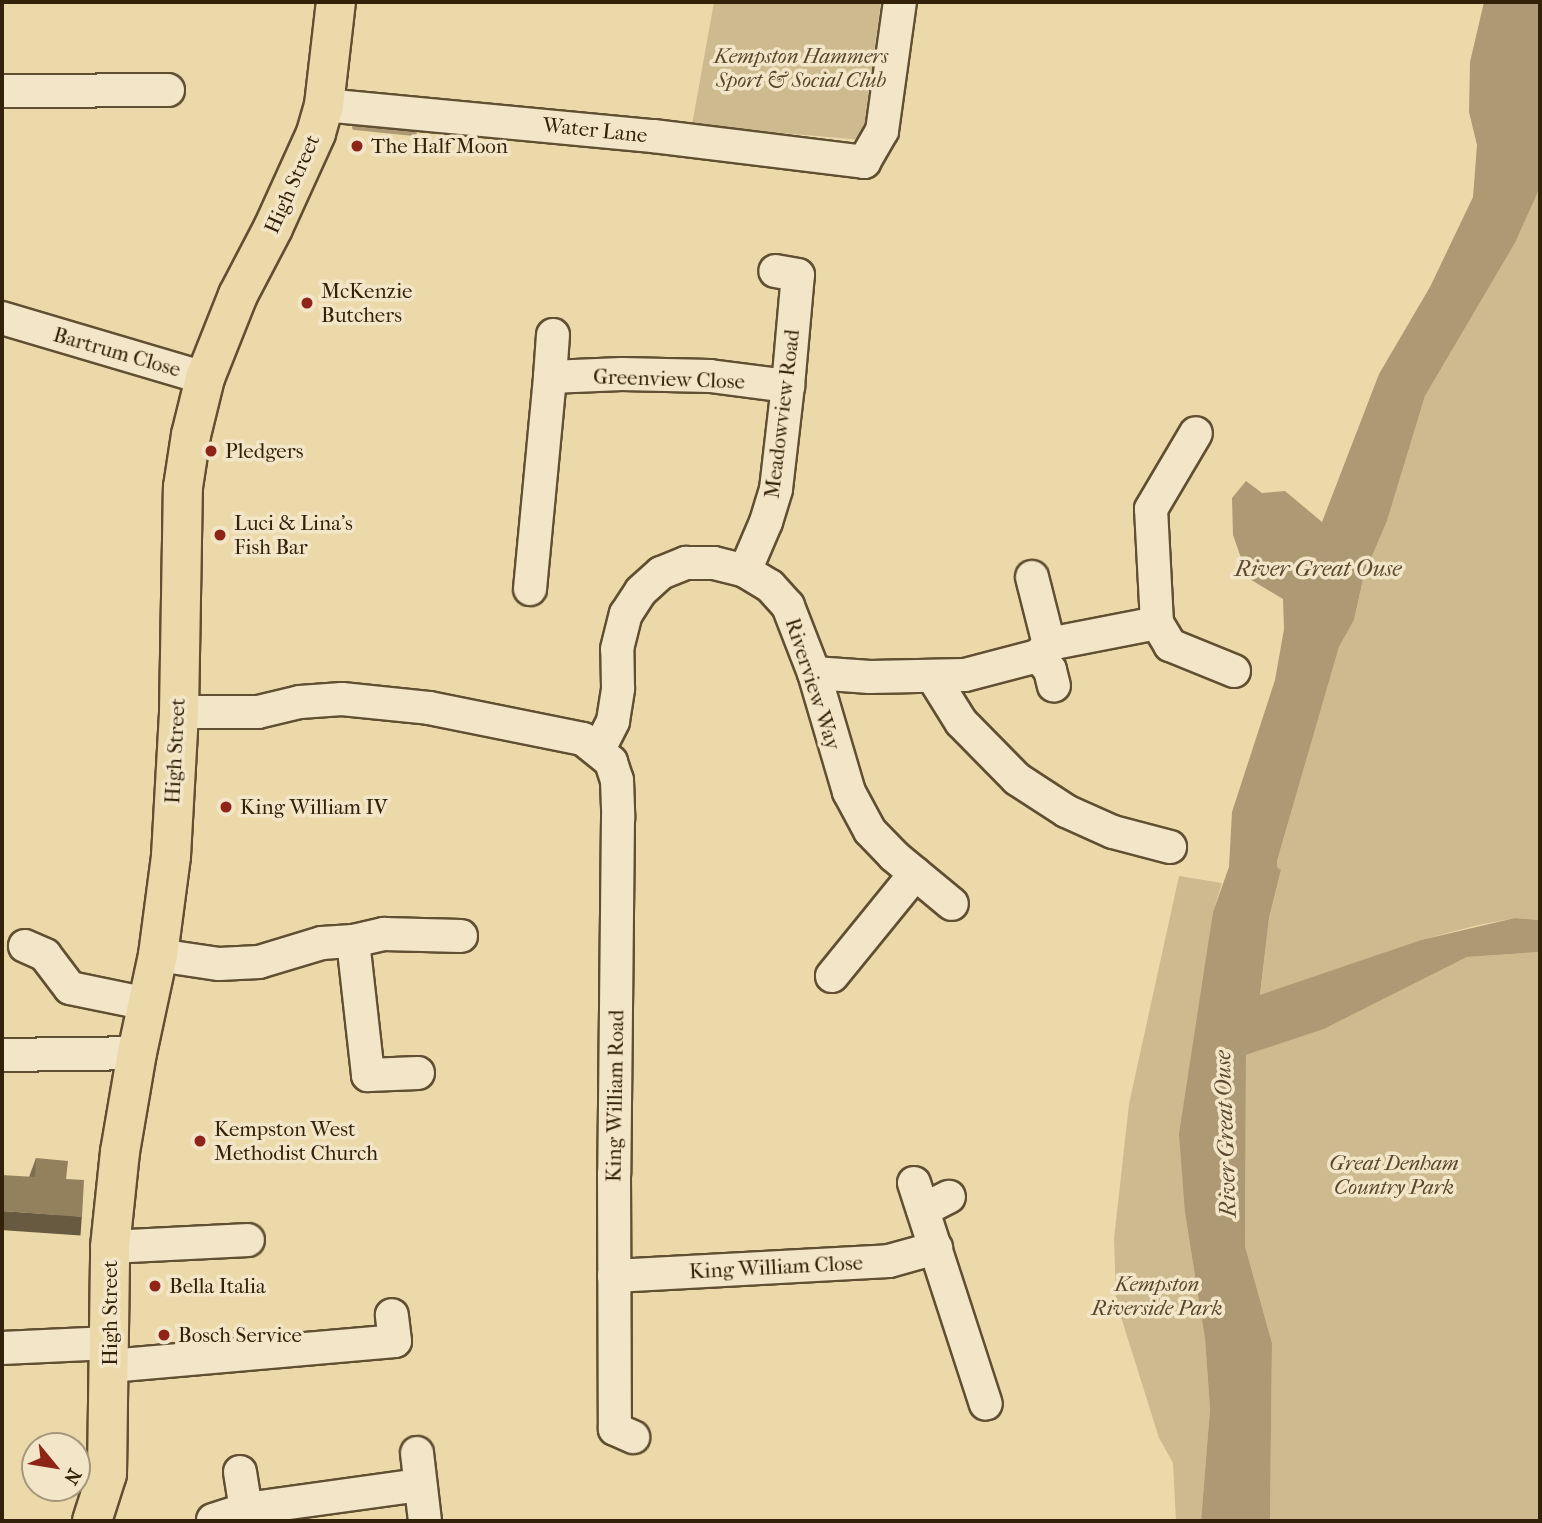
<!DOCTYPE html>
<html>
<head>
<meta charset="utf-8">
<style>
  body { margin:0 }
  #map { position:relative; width:1542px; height:1523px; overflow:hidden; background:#ecd9aa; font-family:"IM FELL French Canon",serif }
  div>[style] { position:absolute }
  .green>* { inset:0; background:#cdba8f }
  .water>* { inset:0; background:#ad9a74 }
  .stream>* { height:6px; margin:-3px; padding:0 3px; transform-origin:3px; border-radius:3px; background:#ad9a74 }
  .roads { filter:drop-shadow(2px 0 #614f32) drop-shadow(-2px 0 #614f32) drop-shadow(0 2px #614f32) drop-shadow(0 -2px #614f32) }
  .minor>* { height:32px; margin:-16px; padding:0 16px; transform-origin:16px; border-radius:16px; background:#f3e6c8 }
  .major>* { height:38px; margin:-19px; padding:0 19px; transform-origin:19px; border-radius:19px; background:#ecd9aa }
  .wall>* { inset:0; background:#7e6f50 }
  .shaded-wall>* { inset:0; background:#675a41; transform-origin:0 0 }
  .building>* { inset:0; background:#93815d }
  .dots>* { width:19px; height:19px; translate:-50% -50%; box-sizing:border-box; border:4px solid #f3e6c8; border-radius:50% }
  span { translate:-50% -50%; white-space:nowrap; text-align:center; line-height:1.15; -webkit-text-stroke:7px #f3e6c8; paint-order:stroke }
  .park-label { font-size:21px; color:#5a472b; font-style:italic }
  .street-label { font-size:21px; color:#33210a }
  .poi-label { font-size:21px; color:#33210a }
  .left { translate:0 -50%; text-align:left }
  .water-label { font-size:23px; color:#5e4b2f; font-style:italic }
  .frame { position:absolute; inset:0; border:4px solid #33210a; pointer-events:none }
  .north { position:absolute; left:21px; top:1432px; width:70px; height:70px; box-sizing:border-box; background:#f3e6c8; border:2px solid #a6977c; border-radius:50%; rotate:120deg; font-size:19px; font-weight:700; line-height:28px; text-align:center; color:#33210a }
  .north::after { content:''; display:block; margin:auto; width:24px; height:32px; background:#8f2418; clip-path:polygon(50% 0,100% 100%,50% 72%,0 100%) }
</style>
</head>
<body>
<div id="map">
  <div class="green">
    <i style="clip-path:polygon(714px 2px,881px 2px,862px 140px,692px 125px)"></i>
    <i style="clip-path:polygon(1540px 185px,1540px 920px,1515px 918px,1474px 926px,1421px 940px,1260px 996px,1269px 918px,1281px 871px,1277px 867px,1277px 861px,1339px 647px,1354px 620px,1364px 575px,1387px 521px,1425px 396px,1515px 243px)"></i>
    <i style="clip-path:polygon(1179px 876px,1222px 883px,1213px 912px,1205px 971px,1185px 1213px,1205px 1339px,1210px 1409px,1201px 1521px,1176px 1521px,1173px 1463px,1159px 1438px,1116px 1301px,1114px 1239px,1129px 1104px)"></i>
    <i style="clip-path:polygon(1540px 952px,1540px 1521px,1270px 1521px,1272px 1343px,1245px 1246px,1246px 1055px,1324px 1029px,1467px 957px)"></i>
  </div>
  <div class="water">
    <i style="clip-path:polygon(1484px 2px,1540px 2px,1540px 187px,1515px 243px,1425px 396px,1387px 521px,1364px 575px,1354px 620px,1339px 647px,1277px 861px,1277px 867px,1281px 870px,1269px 918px,1260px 995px,1421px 940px,1515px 918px,1540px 920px,1540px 952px,1467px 957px,1324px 1029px,1246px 1055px,1245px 1246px,1272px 1343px,1270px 1521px,1201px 1521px,1210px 1409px,1205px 1339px,1185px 1213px,1179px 1134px,1213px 912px,1229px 867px,1232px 812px,1275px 680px,1284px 629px,1283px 599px,1248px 578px,1233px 535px,1232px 498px,1246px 481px,1262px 493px,1285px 491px,1322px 522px,1379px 374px,1430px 287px,1473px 197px,1477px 145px,1469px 112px,1470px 62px)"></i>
  </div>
  <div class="stream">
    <i style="left:355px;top:127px;width:59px;rotate:5.8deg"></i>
  </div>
  <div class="roads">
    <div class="minor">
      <i style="left:2px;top:91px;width:166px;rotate:-0.3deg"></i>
      <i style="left:324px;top:105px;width:330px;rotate:5.4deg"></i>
      <i style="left:653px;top:136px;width:213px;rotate:7deg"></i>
      <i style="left:864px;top:162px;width:36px;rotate:-60deg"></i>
      <i style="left:882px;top:131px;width:130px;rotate:-82.1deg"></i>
      <i style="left:2px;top:318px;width:212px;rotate:16.5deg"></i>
      <i style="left:553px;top:335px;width:42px;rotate:94.1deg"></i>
      <i style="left:550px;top:377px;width:72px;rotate:-2.4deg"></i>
      <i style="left:622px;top:374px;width:88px;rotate:1.3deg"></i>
      <i style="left:710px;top:376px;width:79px;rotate:7.3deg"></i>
      <i style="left:745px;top:571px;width:53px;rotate:-66.8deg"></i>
      <i style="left:766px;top:522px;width:34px;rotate:-73deg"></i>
      <i style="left:776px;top:489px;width:104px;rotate:-83.4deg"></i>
      <i style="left:788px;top:386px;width:111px;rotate:-84.9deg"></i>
      <i style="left:798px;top:275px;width:23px;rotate:-170deg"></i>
      <i style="left:1032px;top:577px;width:69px;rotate:75.8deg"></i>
      <i style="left:530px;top:589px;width:213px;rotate:-84.6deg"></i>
      <i style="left:1157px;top:623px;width:26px;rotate:59deg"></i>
      <i style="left:1170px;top:645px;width:69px;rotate:22.1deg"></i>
      <i style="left:1038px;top:656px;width:18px;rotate:49deg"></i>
      <i style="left:1050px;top:670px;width:16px;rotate:76deg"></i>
      <i style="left:814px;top:673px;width:56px;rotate:4.1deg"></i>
      <i style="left:870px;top:677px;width:95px;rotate:-1.2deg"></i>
      <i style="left:965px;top:675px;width:75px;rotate:-14.6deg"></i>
      <i style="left:1038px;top:656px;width:16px;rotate:-47deg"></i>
      <i style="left:1049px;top:644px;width:110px;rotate:-11deg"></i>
      <i style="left:1157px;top:623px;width:114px;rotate:-93deg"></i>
      <i style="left:1151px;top:509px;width:88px;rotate:-59.4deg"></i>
      <i style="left:933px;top:677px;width:53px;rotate:58.1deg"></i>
      <i style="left:961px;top:722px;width:80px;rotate:45.5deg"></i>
      <i style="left:1017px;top:779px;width:59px;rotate:33.1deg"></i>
      <i style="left:1066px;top:811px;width:51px;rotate:24.1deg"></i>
      <i style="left:1113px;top:832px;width:59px;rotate:14.7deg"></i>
      <i style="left:179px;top:712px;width:79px"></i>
      <i style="left:258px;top:712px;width:43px;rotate:-13.4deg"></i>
      <i style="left:300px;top:702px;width:42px;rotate:-4.1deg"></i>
      <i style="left:342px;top:699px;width:87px;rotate:5.9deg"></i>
      <i style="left:429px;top:708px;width:157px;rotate:11.4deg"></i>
      <i style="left:583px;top:739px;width:36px;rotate:39deg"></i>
      <i style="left:611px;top:762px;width:19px;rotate:72deg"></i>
      <i style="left:617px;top:780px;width:38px;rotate:88deg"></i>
      <i style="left:618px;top:818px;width:356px;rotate:90.6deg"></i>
      <i style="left:614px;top:1174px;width:255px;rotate:89.8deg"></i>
      <i style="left:615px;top:1429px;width:20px;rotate:24deg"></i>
      <i style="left:599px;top:749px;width:31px;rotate:-63deg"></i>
      <i style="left:613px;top:721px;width:33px;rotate:-81deg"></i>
      <i style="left:618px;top:688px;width:39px;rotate:-91deg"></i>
      <i style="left:617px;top:649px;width:36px;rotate:-76deg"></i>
      <i style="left:626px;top:614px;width:27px;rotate:-57deg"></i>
      <i style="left:641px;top:591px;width:27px;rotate:-42deg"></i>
      <i style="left:661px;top:573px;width:27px;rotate:-22deg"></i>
      <i style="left:686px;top:563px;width:28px"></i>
      <i style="left:714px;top:563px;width:32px;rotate:14deg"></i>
      <i style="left:745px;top:571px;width:29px;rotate:31deg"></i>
      <i style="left:770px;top:586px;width:27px;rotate:48deg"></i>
      <i style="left:788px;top:606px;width:72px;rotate:68.8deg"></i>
      <i style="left:814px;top:673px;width:124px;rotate:73.6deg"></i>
      <i style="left:849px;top:792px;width:44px;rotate:61.7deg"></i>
      <i style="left:870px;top:831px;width:35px;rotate:46deg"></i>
      <i style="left:894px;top:856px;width:75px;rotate:39.6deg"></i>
      <i style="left:353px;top:941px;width:32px;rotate:-13deg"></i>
      <i style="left:384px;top:934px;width:77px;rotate:1.5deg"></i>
      <i style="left:25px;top:946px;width:22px;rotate:24deg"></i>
      <i style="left:45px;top:955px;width:41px;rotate:52.9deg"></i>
      <i style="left:70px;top:988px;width:80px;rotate:11.6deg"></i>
      <i style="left:158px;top:955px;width:62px;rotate:8.4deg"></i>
      <i style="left:219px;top:964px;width:40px;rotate:-2.9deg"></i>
      <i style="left:259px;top:962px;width:66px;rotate:-16.8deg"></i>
      <i style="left:322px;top:943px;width:31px;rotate:-4deg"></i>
      <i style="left:353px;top:941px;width:135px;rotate:83.6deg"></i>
      <i style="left:368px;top:1075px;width:50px;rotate:-2.3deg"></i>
      <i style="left:832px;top:976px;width:132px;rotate:-50.9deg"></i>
      <i style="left:2px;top:1055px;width:135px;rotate:-0.8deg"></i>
      <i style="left:914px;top:1183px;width:232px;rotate:72deg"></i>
      <i style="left:923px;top:1210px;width:29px;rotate:-27deg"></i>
      <i style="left:110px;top:1247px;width:138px;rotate:-2.9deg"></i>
      <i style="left:614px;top:1276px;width:275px;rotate:-3.1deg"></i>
      <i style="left:889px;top:1261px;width:49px;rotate:-15.5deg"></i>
      <i style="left:2px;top:1348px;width:108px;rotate:-2.7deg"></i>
      <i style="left:110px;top:1366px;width:286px;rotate:-5deg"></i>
      <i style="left:395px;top:1341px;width:26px;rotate:-97deg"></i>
      <i style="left:417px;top:1453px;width:68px;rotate:83.3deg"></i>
      <i style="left:240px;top:1472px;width:37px;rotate:81deg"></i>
      <i style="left:213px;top:1520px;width:35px;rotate:-18deg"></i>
      <i style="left:246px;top:1509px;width:176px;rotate:-7.9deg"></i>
    </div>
    <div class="major">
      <i style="left:92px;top:1521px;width:49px;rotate:-72.3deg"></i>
      <i style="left:107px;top:1474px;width:227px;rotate:-89.2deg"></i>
      <i style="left:110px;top:1247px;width:96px;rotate:-84deg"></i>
      <i style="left:120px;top:1152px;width:100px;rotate:-80.3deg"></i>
      <i style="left:137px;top:1053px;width:100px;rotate:-77.9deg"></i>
      <i style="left:158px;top:955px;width:100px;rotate:-82.5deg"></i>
      <i style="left:171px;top:856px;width:144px;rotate:-86.8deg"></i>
      <i style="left:179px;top:712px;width:225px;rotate:-89deg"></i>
      <i style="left:183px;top:487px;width:53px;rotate:-81.3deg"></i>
      <i style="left:191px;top:435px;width:59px;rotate:-76.2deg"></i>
      <i style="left:205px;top:378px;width:89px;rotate:-68.3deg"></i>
      <i style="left:238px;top:295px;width:76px;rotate:-62.4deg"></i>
      <i style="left:273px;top:228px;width:104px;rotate:-65.6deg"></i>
      <i style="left:316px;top:133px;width:29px;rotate:-74deg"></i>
      <i style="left:324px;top:105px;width:104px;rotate:-83.4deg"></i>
    </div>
  </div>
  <div class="wall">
    <i style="clip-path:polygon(36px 1158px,66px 1179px,75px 1235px,29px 1177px)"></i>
  </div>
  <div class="shaded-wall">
    <i style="left:2px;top:1211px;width:80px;height:19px;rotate:4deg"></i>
  </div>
  <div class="building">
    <i style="clip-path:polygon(36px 1158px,68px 1161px,66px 1179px,84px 1180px,82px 1217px,2px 1211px,2px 1175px,35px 1177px)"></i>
  </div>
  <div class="dots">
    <i style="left:357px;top:146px;background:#8f2418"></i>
    <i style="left:307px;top:303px;background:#8f2418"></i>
    <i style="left:211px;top:451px;background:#8f2418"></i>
    <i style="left:220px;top:535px;background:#8f2418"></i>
    <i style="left:226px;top:807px;background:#8f2418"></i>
    <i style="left:200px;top:1141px;background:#8f2418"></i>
    <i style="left:155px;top:1286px;background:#8f2418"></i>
    <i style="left:164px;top:1335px;background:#8f2418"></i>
  </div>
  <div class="park-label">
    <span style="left:801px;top:68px">Kempston Hammers<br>Sport &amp; Social Club</span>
    <span style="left:1394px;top:1175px">Great Denham<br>Country Park</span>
    <span style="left:1157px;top:1296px">Kempston<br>Riverside Park</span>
  </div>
  <div class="street-label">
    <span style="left:595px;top:130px;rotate:6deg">Water Lane</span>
    <span style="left:292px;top:184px;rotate:-66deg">High Street</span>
    <span style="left:117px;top:352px;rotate:16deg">Bartrum Close</span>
    <span style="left:669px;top:379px;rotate:2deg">Greenview Close</span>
    <span style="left:782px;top:414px;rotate:-83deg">Meadowview Road</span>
    <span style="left:813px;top:684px;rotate:72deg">Riverview Way</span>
    <span style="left:175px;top:751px;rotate:-87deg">High Street</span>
    <span style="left:615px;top:1096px;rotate:-89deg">King William Road</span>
    <span style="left:776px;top:1267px;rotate:-3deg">King William Close</span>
    <span style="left:110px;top:1313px;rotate:-90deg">High Street</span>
  </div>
  <div class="poi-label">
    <span class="left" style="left:371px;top:146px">The Half Moon</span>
    <span class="left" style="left:321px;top:303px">McKenzie<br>Butchers</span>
    <span class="left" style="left:225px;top:451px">Pledgers</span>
    <span class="left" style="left:234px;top:535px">Luci &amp; Lina's<br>Fish Bar</span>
    <span class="left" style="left:240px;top:807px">King William IV</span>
    <span class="left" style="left:214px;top:1141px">Kempston West<br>Methodist Church</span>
    <span class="left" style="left:169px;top:1286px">Bella Italia</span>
    <span class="left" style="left:178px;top:1335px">Bosch Service</span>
  </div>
  <div class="water-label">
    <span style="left:1318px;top:569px">River Great Ouse</span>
    <span style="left:1226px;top:1134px;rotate:-92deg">River Great Ouse</span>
  </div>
  <div class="frame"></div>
  <div class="north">N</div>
</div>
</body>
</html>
